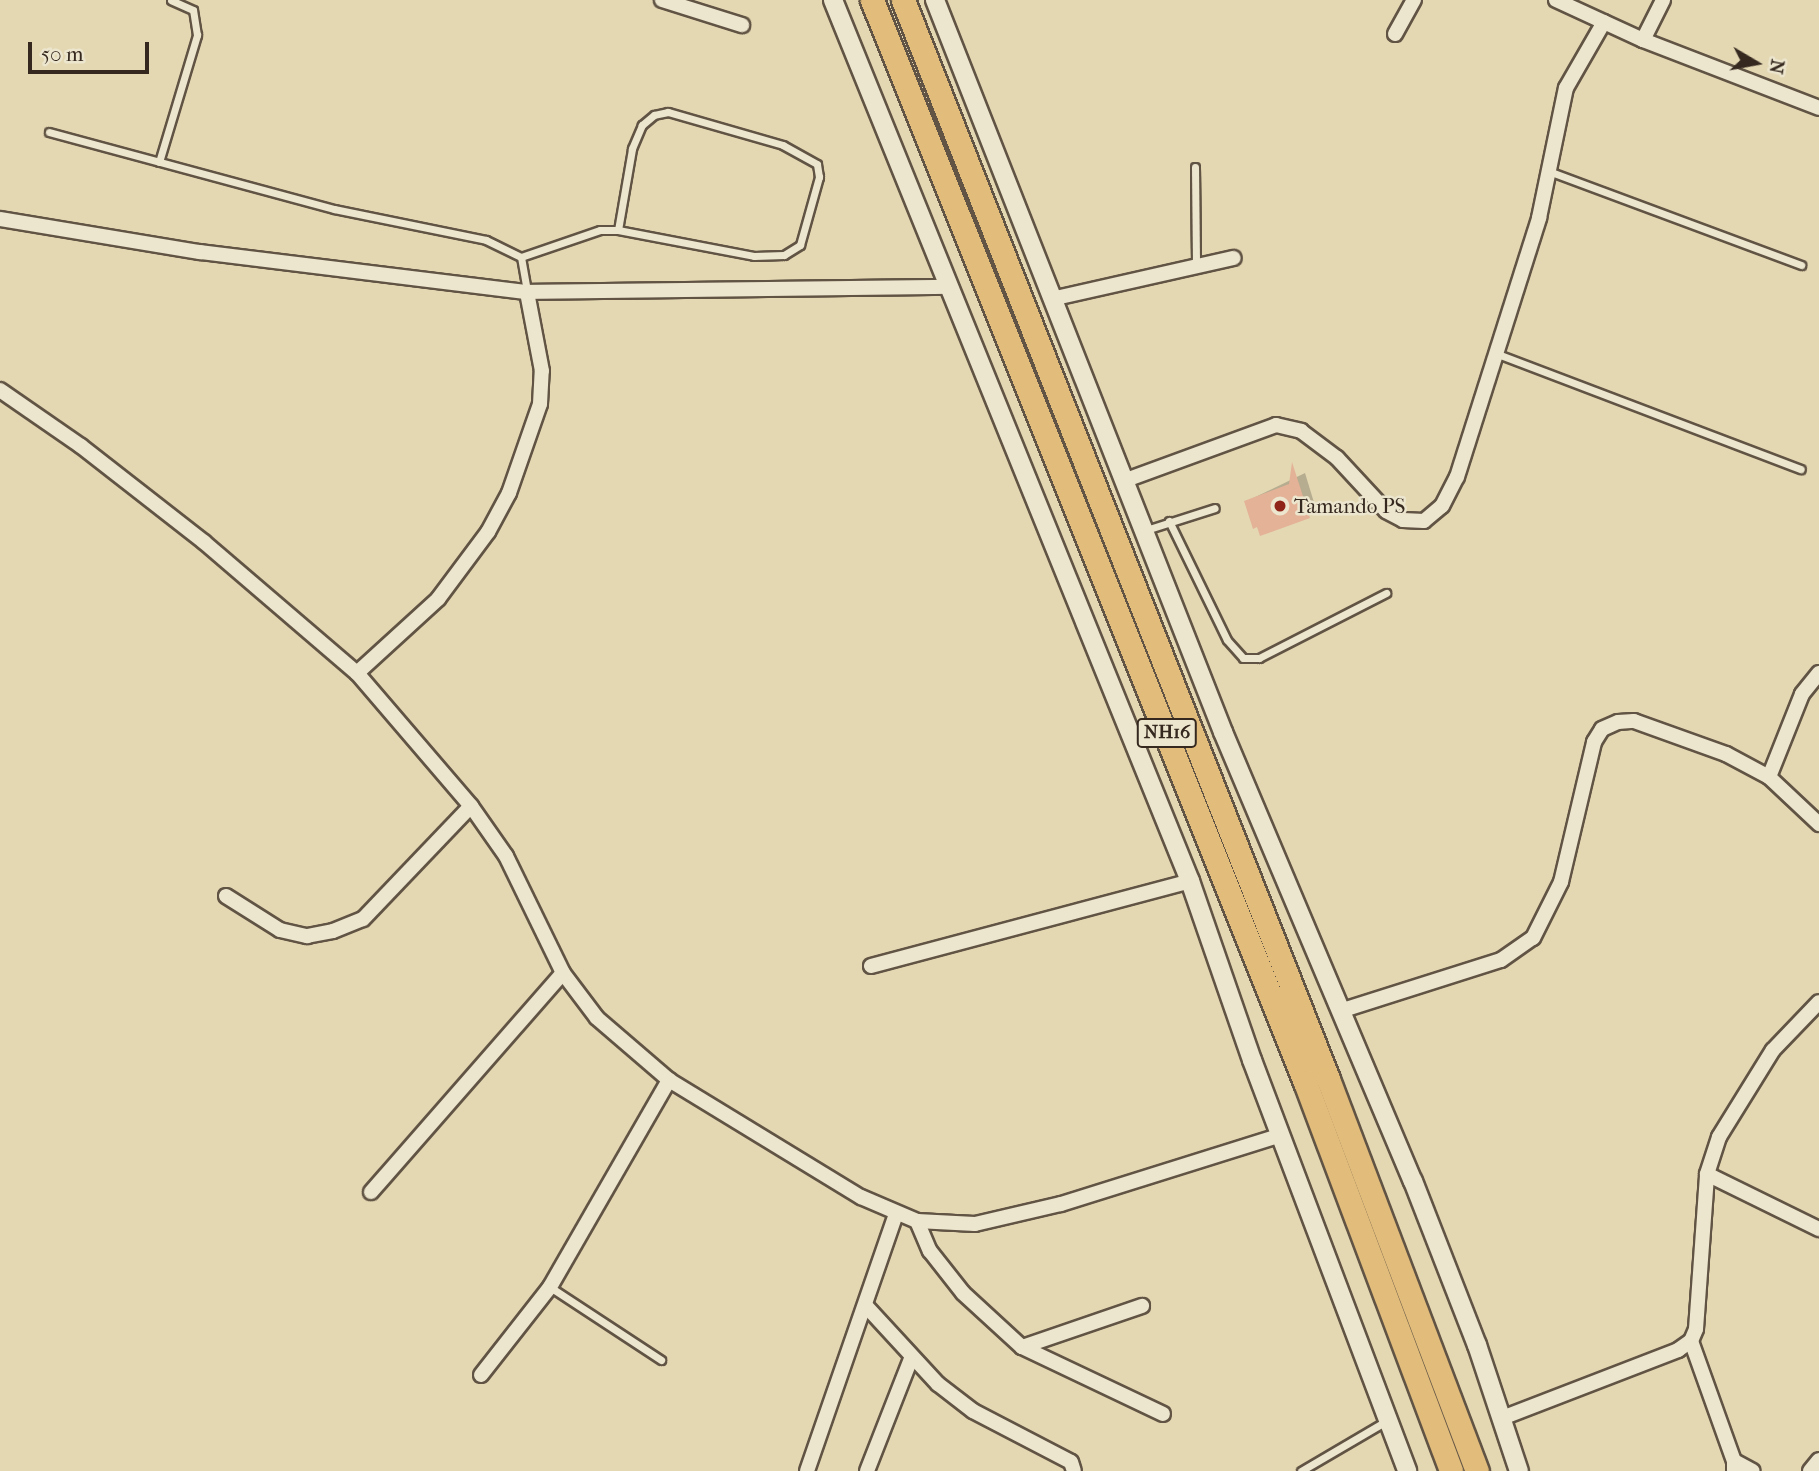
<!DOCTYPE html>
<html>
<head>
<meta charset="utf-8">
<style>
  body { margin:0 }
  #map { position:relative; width:1819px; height:1471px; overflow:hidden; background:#e4d8b3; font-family:"IM FELL French Canon",serif }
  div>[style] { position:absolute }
  .shadow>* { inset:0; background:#0003 }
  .building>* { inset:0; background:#e3b297 }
  .roads { filter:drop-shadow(2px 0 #615444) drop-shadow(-2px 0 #615444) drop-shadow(0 2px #615444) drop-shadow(0 -2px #615444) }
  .service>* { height:7px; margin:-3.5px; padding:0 3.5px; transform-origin:3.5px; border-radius:3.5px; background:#ede6ce }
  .minor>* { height:14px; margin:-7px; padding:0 7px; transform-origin:7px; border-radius:7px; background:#ede6ce }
  .tertiary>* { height:18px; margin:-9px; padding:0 9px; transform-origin:9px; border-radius:9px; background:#ede6ce }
  .trunk>* { height:23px; margin:-11.5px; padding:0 11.5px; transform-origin:11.5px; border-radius:11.5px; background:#e2bc7a }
  .dots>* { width:19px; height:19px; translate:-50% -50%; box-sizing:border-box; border:4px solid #ede6ce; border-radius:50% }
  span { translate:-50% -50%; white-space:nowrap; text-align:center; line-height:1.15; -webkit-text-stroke:5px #ede6ce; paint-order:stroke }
  .shield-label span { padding:2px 5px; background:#ede6ce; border:2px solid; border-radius:5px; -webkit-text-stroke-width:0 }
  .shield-label { font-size:19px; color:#35281f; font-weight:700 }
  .poi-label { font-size:21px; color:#35281f }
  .left { translate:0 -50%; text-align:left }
  .north { position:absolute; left:1721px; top:28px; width:70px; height:70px; -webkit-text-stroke:5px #ede6ce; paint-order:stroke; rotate:100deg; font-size:19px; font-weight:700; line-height:28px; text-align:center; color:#35281f }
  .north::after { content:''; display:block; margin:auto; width:24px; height:32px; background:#35281f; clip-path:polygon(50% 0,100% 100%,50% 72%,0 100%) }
  .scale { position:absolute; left:28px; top:42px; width:121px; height:32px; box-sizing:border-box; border:4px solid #35281f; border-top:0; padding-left:9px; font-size:21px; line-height:24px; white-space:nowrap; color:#35281f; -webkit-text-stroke:5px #ede6ce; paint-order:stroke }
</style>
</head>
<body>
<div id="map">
  <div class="shadow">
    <i style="clip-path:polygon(1305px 473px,1316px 509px,1309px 516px,1260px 533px,1247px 501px)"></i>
  </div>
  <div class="building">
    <i style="clip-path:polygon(1292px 462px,1310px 518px,1260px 536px,1257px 527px,1253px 529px,1244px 501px,1289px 484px)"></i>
  </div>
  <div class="roads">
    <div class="service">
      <i style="left:49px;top:132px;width:295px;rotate:15.1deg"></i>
      <i style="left:334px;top:209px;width:155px;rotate:11.5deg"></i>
      <i style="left:486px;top:240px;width:39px;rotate:26deg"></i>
      <i style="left:521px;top:257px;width:36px;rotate:80deg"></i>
      <i style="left:159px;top:162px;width:133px;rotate:-73.3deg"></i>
      <i style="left:197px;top:35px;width:25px;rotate:-99deg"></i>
      <i style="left:193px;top:10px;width:24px;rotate:-156deg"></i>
      <i style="left:1195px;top:167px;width:99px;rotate:89.4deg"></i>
      <i style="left:1551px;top:172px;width:267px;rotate:20.4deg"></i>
      <i style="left:521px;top:257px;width:83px;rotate:-18.9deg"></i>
      <i style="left:600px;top:230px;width:18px"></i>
      <i style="left:618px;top:230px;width:138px;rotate:10.8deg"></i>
      <i style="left:754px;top:256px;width:30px;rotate:-2deg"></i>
      <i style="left:784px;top:255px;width:19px;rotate:-32deg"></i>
      <i style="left:800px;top:245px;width:71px;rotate:-74.4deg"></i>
      <i style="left:819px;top:177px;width:13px;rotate:-99deg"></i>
      <i style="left:817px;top:164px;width:39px;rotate:-151deg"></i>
      <i style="left:783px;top:145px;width:120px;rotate:-164deg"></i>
      <i style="left:668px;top:112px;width:14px;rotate:168deg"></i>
      <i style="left:654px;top:115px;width:16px;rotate:140deg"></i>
      <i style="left:642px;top:125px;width:26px;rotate:113deg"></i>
      <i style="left:632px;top:149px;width:82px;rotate:99.8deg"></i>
      <i style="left:1495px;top:353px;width:327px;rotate:20.8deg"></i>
      <i style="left:1169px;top:521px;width:132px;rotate:64deg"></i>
      <i style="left:1227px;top:640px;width:24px;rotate:48deg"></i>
      <i style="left:1243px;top:658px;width:16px"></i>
      <i style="left:1259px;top:658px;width:143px;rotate:-27.1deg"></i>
      <i style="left:1146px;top:530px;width:72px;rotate:-17.7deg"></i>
      <i style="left:550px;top:1287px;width:133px;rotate:33.3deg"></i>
      <i style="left:1301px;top:1471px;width:101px;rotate:-30.4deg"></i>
    </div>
    <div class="minor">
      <i style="left:662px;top:0;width:84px;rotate:17.4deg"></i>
      <i style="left:1556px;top:0;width:96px;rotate:24.7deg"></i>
      <i style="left:1643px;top:40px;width:189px;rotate:21.1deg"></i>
      <i style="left:1395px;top:34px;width:39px;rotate:-61deg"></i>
      <i style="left:1643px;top:40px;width:45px;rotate:-63.4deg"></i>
      <i style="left:0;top:219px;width:203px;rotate:9.4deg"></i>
      <i style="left:200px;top:252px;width:329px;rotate:7deg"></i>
      <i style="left:527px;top:292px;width:420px;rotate:-0.7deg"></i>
      <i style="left:1056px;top:298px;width:182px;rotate:-12.7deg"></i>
      <i style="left:0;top:390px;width:98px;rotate:34.7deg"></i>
      <i style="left:81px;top:446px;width:156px;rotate:38deg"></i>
      <i style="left:204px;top:542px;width:201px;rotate:40.6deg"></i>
      <i style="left:357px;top:673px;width:175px;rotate:49.4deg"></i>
      <i style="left:471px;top:806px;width:61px;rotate:55deg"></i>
      <i style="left:506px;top:856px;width:130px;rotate:64deg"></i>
      <i style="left:563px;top:973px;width:56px;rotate:52.9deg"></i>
      <i style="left:597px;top:1018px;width:95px;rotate:40.7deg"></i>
      <i style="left:669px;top:1080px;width:225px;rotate:31.4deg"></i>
      <i style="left:861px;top:1197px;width:61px;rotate:23.2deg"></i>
      <i style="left:917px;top:1221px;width:58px;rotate:3deg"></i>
      <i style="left:975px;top:1224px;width:88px;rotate:-13.1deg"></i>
      <i style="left:1061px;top:1204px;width:231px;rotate:-17.4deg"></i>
      <i style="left:1126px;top:480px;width:160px;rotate:-20.1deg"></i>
      <i style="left:1276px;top:425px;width:26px;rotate:13deg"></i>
      <i style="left:1301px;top:431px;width:45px;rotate:36.9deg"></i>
      <i style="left:1337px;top:458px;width:72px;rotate:47.2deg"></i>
      <i style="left:1386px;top:511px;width:19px;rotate:28deg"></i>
      <i style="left:1403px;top:520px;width:21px;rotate:3deg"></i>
      <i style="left:1424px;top:521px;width:23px;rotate:-40deg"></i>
      <i style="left:1442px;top:506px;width:33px;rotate:-63deg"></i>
      <i style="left:1457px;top:477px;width:272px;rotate:-72.4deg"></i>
      <i style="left:1539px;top:218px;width:133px;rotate:-78.3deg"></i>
      <i style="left:1566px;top:88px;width:76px;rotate:-60.1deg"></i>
      <i style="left:357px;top:673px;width:110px;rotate:-42.4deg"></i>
      <i style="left:438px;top:599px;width:84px;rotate:-53.3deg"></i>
      <i style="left:488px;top:532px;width:44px;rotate:-61.7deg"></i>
      <i style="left:509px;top:493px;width:94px;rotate:-70.8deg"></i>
      <i style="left:540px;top:404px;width:33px;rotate:-87deg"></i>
      <i style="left:542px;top:371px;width:80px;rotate:-100.8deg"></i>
      <i style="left:1769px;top:777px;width:89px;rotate:-68.3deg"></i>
      <i style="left:1802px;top:694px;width:27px;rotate:-51deg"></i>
      <i style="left:226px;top:896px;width:64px;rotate:32.2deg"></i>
      <i style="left:280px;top:930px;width:28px;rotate:13deg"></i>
      <i style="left:307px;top:936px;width:26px;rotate:-11deg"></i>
      <i style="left:333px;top:931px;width:32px;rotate:-22deg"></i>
      <i style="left:363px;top:919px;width:156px;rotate:-46.3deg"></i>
      <i style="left:871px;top:966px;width:330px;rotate:-14.9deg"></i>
      <i style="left:1340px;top:1011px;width:169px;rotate:-17.6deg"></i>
      <i style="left:1501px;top:960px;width:39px;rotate:-35deg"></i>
      <i style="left:1533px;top:938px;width:63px;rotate:-63.4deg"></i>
      <i style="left:1561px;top:882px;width:144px;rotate:-76.7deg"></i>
      <i style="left:1594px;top:742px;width:15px;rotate:-58deg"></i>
      <i style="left:1602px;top:729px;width:17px;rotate:-24deg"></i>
      <i style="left:1618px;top:722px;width:16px;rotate:-4deg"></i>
      <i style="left:1634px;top:721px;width:98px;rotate:19.7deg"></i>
      <i style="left:1726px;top:754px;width:49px;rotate:28.1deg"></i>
      <i style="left:1769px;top:777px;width:69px;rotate:43.2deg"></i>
      <i style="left:1707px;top:1174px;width:125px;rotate:26.2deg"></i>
      <i style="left:371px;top:1192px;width:291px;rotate:-48.8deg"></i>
      <i style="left:917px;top:1221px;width:33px;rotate:67deg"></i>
      <i style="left:930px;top:1251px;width:53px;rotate:51.8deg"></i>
      <i style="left:963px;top:1293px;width:80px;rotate:42.5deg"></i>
      <i style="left:1022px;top:1347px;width:156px;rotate:25.4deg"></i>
      <i style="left:866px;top:1306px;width:106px;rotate:47.3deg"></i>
      <i style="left:938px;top:1384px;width:44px;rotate:37.6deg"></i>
      <i style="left:973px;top:1411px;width:110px;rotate:27.5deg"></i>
      <i style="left:1071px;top:1462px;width:9px;rotate:72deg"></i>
      <i style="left:1691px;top:1341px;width:127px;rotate:70.3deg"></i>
      <i style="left:1734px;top:1461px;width:10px;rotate:90deg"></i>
      <i style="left:1022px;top:1347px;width:127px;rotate:-18.9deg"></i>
      <i style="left:481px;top:1375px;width:112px;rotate:-51.9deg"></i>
      <i style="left:550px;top:1287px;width:239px;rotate:-60.1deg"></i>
      <i style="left:1502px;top:1418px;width:189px;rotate:-21.1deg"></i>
      <i style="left:1678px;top:1350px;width:16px;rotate:-35deg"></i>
      <i style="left:1691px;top:1341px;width:13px;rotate:-67deg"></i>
      <i style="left:1696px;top:1329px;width:155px;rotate:-85.9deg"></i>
      <i style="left:1707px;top:1174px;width:39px;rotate:-72deg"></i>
      <i style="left:1719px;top:1137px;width:102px;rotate:-58.2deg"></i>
      <i style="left:1773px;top:1050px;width:66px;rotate:-46.2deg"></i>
      <i style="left:1734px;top:1461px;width:21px;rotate:28deg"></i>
      <i style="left:807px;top:1471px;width:272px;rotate:-70.9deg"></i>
      <i style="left:867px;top:1471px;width:123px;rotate:-68.6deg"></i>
      <i style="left:1810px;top:1471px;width:14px;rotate:-51deg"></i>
    </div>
    <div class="tertiary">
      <i style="left:833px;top:0;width:951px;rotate:67.94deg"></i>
      <i style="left:1190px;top:881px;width:189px;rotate:70.9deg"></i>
      <i style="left:1252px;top:1060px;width:439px;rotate:69.3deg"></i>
      <i style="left:935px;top:0;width:787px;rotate:68.52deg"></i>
      <i style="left:1223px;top:732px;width:488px;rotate:67.1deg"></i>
      <i style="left:1413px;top:1181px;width:176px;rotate:68.7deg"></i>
      <i style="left:1477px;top:1345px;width:133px;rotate:71.6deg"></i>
    </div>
    <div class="trunk">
      <i style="left:872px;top:0;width:1165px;rotate:68.19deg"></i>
      <i style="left:1305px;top:1082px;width:415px;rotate:69.4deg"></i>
      <i style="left:903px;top:0;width:1160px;rotate:68.5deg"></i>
      <i style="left:1328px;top:1079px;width:419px;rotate:69.2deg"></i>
    </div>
  </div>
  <div class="dots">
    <i style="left:1280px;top:506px;background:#8f2418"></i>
  </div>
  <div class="shield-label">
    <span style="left:1167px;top:733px">NH16</span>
  </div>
  <div class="poi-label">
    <span class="left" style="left:1294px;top:506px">Tamando PS</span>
  </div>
  <div class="north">N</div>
  <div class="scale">50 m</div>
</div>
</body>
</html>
